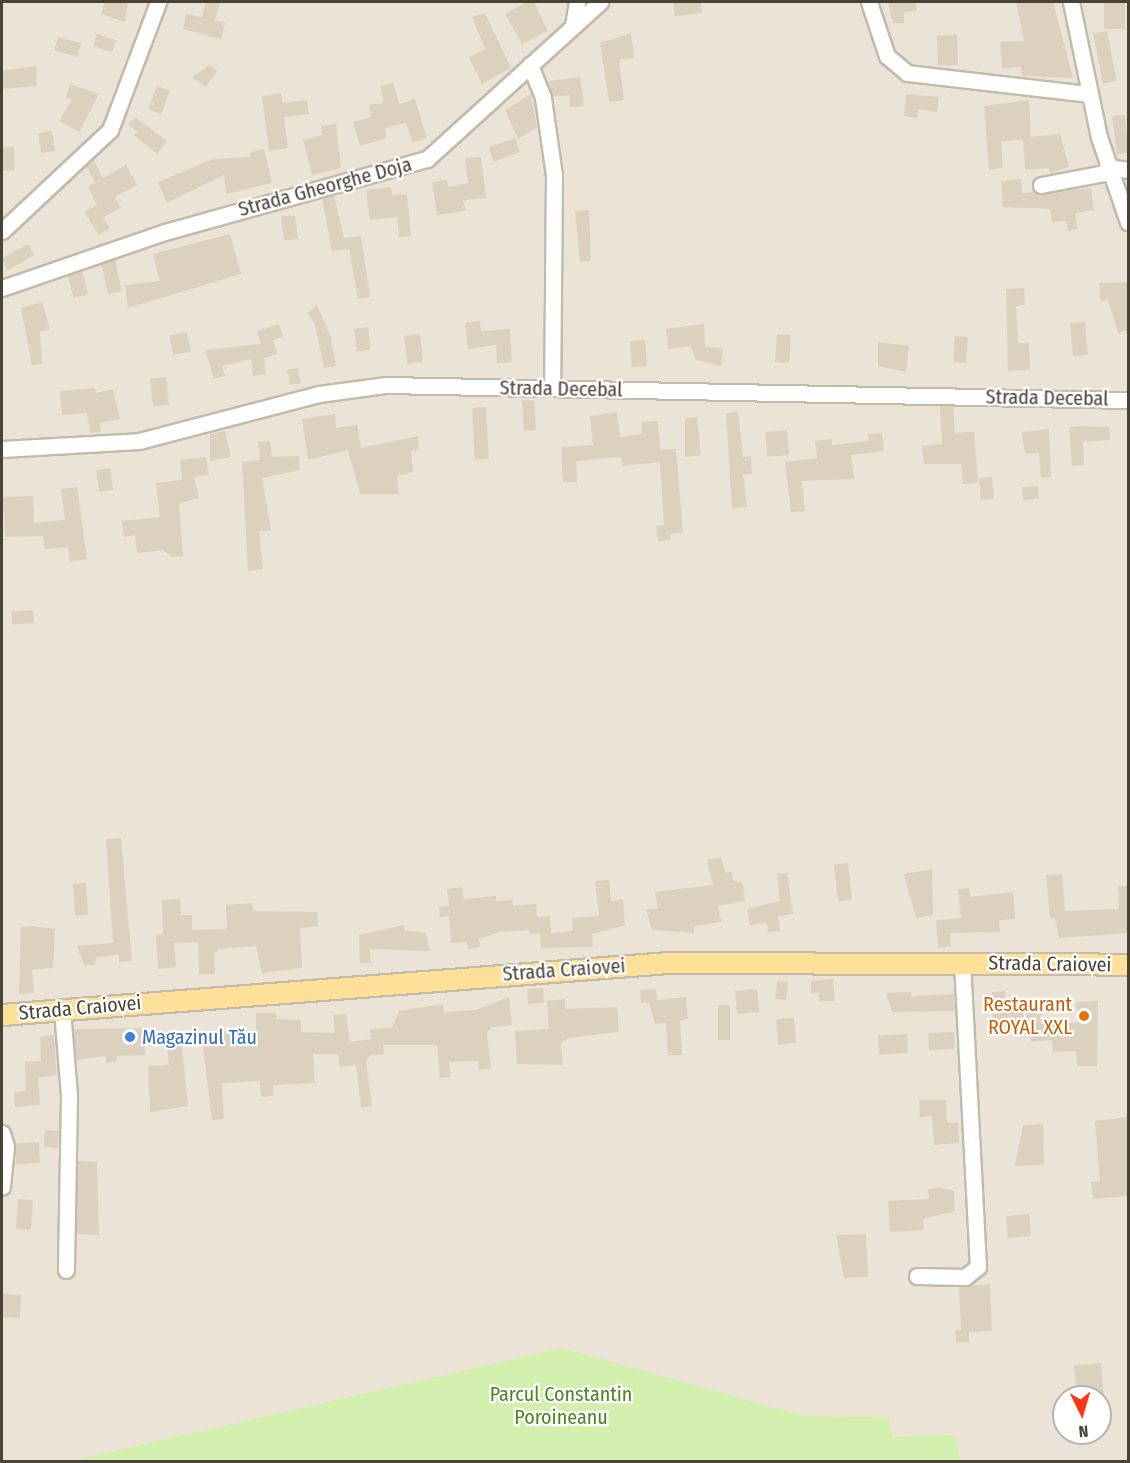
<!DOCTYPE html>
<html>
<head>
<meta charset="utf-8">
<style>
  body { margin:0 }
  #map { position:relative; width:1130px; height:1463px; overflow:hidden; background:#f6f2e9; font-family:"Fira Sans Condensed",sans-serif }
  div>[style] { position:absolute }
  .residential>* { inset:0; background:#ebe4d6 }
  .green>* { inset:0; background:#d3efad }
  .building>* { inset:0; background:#dcd0bf; transform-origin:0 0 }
  .roads { filter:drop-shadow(2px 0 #c3baaa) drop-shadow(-2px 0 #c3baaa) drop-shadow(0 2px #c3baaa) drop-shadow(0 -2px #c3baaa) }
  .minor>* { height:15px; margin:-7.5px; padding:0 7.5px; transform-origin:7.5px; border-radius:7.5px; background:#fff }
  .major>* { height:20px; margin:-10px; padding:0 10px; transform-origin:10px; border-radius:10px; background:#ffe099 }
  .dots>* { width:16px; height:16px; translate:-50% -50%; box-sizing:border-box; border:3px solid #fff; border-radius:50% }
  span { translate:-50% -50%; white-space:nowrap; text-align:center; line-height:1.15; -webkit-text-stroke:4.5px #fff; paint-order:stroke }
  .street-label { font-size:20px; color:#4b4236 }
  .food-label { font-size:20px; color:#c56008 }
  .right { translate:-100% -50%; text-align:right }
  .shop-label { font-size:20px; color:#366cbe }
  .left { translate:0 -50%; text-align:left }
  .park-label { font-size:20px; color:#498521 }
  .frame { position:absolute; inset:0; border:3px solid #4b4236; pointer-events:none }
  .north { position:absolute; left:1052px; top:1385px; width:60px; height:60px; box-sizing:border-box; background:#fff; border:2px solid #b7b3af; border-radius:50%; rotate:175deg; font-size:16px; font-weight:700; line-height:24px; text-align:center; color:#4b4236 }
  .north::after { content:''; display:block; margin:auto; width:21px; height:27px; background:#ff3517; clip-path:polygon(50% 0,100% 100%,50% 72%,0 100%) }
</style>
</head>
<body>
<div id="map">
  <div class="residential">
    <i style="clip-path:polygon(evenodd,2px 2px,1128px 2px,1128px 1461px,2px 1462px,2px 2px,1064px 1397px,1100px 1397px,1100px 1433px,1064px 1433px,1064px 1397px)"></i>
  </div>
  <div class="green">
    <i style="clip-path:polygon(562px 1348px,804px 1416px,889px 1417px,892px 1437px,955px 1435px,961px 1461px,71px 1461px)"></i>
  </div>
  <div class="building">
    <i style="clip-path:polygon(105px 2px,128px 2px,125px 22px,101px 14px)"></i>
    <i style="clip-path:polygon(206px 2px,220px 2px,215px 20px,225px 23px,221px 39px,183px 29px,186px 14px,202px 17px)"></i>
    <i style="clip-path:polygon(527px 2px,534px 2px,548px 31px,522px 44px,505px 14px)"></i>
    <i style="clip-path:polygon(673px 2px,701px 2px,702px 13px,675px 16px)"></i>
    <i style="clip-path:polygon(888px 2px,916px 2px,917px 11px,904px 12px,904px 23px,893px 23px)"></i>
    <i style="clip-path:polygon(1016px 2px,1053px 2px,1073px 78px,1022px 76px,1021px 67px,1002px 68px,1000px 42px,1024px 41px)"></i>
    <i style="left:1104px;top:2px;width:21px;height:27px"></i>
    <i style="clip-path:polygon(485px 13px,511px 68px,482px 84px,469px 57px,485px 49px,472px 17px)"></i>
    <i style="left:1107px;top:31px;width:51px;height:14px;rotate:79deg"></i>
    <i style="clip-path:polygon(631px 33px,634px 58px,619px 60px,624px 100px,609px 102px,600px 43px)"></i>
    <i style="left:97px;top:34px;width:20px;height:13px;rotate:18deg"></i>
    <i style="left:957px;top:35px;width:30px;height:20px;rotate:88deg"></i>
    <i style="left:58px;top:37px;width:24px;height:14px;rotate:15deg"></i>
    <i style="clip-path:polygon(209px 65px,217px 71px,206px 87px,192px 78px)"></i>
    <i style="clip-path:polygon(36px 66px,37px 86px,2px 89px,2px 71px)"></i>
    <i style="clip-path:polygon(580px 77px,584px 106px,570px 107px,569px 95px,553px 97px,549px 81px)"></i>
    <i style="clip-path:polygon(393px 83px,399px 104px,415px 99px,427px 138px,412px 143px,406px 123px,385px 128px,386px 138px,360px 146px,353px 122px,371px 117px,369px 105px,384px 103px,380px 86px)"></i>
    <i style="clip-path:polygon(70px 84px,99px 94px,79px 132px,59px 121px,72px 100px,66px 98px)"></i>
    <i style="left:157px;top:86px;width:14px;height:25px;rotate:21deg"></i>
    <i style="clip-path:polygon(281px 93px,283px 103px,307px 100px,309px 114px,284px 117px,288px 148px,269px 151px,262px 96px)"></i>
    <i style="clip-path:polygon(531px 94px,537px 127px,518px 139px,505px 110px)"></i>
    <i style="clip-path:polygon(906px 94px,939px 97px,937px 112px,918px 109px,917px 118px,904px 116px)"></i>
    <i style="clip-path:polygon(1029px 100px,1031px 137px,1060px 134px,1069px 167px,1050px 173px,1049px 168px,1025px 170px,1023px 140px,1001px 141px,1003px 168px,989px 170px,984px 106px)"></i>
    <i style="clip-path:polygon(1125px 115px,1128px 153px,1117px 154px,1112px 116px)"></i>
    <i style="clip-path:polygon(135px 117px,167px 141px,157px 154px,134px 135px,137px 132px,128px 125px)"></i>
    <i style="clip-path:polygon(336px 124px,341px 168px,312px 175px,303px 140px,322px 135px,321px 126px)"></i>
    <i style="left:52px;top:131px;width:20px;height:14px;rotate:81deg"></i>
    <i style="left:515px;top:138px;width:15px;height:28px;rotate:70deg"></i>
    <i style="left:14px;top:147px;width:23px;height:12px;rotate:88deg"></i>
    <i style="clip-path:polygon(264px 149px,272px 183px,226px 194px,224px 175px,167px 203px,158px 182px,213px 159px,251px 157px,250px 152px)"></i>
    <i style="clip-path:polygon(481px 157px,486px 198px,463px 200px,466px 211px,437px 215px,432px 182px,447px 180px,448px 187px,468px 183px,465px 158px)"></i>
    <i style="clip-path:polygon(93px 159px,103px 178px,126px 165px,137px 185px,115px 197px,121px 208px,103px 217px,110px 228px,99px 235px,84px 212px,97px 205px,88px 187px,95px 183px,86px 166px)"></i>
    <i style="clip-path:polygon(1021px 179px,1022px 193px,1091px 188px,1094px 210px,1075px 213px,1078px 229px,1068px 231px,1066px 221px,1052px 222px,1050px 209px,1003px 207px,1001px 181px)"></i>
    <i style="clip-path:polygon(391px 187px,392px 195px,407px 194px,411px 236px,399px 237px,397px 217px,370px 220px,366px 190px)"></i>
    <i style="clip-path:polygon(334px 195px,344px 238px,361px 236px,370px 297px,358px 299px,349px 249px,332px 251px,322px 198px)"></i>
    <i style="clip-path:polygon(589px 210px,591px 261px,580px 262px,575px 211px)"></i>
    <i style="left:295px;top:215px;width:24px;height:14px;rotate:83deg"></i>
    <i style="clip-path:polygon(230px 234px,241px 274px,128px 308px,125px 285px,160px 281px,153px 254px)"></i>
    <i style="left:28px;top:244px;width:13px;height:30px;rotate:61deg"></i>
    <i style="left:115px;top:259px;width:33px;height:14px;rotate:78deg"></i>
    <i style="left:82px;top:271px;width:24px;height:15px;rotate:75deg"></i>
    <i style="clip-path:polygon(1128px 282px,1128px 330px,1118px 333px,1108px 300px,1101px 301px,1099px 283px)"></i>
    <i style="clip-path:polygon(1024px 288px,1025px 305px,1016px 306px,1018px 343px,1029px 343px,1030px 370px,1008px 371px,1006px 289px)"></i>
    <i style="clip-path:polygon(42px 302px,50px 329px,40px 332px,42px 364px,32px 365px,21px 308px)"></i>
    <i style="clip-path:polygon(317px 305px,330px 335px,336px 366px,324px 368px,315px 324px,307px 313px)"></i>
    <i style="clip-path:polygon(480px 321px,481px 331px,510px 329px,512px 362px,497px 363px,496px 345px,468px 349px,465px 323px)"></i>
    <i style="left:1085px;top:322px;width:33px;height:15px;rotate:85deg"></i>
    <i style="clip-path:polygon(279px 324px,283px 337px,273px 340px,277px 354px,264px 358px,266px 374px,253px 376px,251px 359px,222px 366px,225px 376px,214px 379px,205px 350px,261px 344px,257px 331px)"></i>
    <i style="clip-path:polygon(704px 324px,705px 347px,723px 348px,721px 366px,696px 360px,691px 346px,668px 349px,666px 329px)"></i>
    <i style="left:368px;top:327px;width:23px;height:14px;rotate:83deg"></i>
    <i style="left:187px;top:332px;width:20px;height:18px;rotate:79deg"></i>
    <i style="left:420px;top:334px;width:28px;height:16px;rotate:84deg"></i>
    <i style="left:777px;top:334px;width:14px;height:28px;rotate:4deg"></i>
    <i style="left:955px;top:336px;width:13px;height:26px;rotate:4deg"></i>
    <i style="left:645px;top:340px;width:26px;height:15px;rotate:86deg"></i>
    <i style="clip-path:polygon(878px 342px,909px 346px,906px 372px,878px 366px)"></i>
    <i style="left:298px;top:368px;width:15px;height:11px;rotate:79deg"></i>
    <i style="left:166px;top:377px;width:28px;height:16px;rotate:84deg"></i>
    <i style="clip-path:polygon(95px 388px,96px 393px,113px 389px,120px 419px,100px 423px,101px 432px,90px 433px,87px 413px,62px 415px,60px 391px)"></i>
    <i style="left:534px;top:400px;width:30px;height:12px;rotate:86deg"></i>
    <i style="clip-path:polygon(940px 406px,953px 406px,955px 433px,974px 432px,978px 483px,963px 484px,961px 464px,924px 464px,922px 446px,942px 444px)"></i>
    <i style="left:486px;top:407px;width:52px;height:14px;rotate:87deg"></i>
    <i style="clip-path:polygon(617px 412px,620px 437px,642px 434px,641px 422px,658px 421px,660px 450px,676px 449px,683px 532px,670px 534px,671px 540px,658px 541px,656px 526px,664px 525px,660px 462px,622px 466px,621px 457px,576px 461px,577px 482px,563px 482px,561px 447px,593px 445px,590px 416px)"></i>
    <i style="clip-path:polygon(738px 412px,743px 457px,751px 456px,752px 474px,743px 475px,747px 507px,732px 508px,726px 413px)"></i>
    <i style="clip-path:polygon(335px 414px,336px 428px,357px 425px,361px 448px,418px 436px,419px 450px,411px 451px,413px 472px,397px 476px,399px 494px,360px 494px,348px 450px,308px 460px,302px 419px)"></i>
    <i style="clip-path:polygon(697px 417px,701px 455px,685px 457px,685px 419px)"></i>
    <i style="clip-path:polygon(1082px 426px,1109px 427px,1110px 440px,1083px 442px,1084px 465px,1072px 466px,1069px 427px)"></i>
    <i style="clip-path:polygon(1049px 429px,1051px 477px,1041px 478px,1039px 453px,1025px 454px,1022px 432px)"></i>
    <i style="left:787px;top:430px;width:25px;height:22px;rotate:85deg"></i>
    <i style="clip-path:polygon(225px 431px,231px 457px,210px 461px,210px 434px)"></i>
    <i style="clip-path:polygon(882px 433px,884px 451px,851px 455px,854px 479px,802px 481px,805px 511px,791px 512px,785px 462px,817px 458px,815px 441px,832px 439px,832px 445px,869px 441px,868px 434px)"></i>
    <i style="clip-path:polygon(270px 441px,272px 457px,299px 456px,300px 470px,262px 478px,271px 530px,259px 531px,263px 569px,248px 571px,242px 462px,260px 460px,258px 442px)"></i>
    <i style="clip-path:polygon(206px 457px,209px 475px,194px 477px,199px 498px,179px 503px,183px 556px,172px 557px,163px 550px,137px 553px,135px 535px,124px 537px,122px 521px,160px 517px,156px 483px,182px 480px,180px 460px)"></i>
    <i style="left:110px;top:468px;width:22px;height:14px;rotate:82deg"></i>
    <i style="left:992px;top:477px;width:22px;height:13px;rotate:85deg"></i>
    <i style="left:1038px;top:486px;width:13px;height:16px;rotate:86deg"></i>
    <i style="clip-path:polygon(77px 487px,87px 559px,70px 562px,68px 547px,45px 549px,43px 536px,5px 537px,3px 497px,33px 496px,34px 523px,65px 520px,61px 489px)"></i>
    <i style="left:33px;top:610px;width:13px;height:22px;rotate:86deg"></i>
    <i style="clip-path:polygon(121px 838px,132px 961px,119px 962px,119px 955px,96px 957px,95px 965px,84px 965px,77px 946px,113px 943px,106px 839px)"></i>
    <i style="clip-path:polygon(721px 857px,725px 873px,732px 872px,733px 880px,743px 884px,745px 901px,718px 906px,721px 922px,694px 926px,694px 933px,652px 930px,646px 909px,658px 909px,655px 892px,713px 885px,707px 860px)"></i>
    <i style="left:848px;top:863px;width:37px;height:14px;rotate:84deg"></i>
    <i style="clip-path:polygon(932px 869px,933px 915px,916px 918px,904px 874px)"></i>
    <i style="clip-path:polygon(787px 873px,793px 914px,778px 916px,780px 931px,768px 932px,767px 923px,750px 925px,747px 909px,780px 901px,777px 874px)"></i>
    <i style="clip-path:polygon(1062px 874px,1065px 911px,1119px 909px,1118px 886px,1128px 886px,1128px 933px,1059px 938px,1055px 918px,1050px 918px,1046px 875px)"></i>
    <i style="clip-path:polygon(609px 880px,611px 901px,623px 899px,625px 925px,592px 934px,593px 947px,541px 948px,540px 933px,529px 934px,528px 930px,499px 932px,479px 939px,480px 947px,468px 949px,467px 942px,451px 943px,449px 916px,440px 917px,439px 907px,449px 906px,447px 889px,462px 887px,464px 899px,496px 896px,496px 901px,512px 900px,513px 906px,536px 904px,537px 917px,550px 916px,551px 933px,573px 931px,572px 918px,599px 916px,595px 881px)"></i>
    <i style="left:86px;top:883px;width:32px;height:13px;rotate:86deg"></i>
    <i style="clip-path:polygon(969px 888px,970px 897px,1013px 892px,1015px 919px,999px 920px,1000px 932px,950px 933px,951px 947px,938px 948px,936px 920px,961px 918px,958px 889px)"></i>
    <i style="clip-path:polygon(180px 899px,181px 915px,192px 915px,192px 930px,227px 929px,226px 905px,252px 903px,253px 911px,317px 912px,318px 926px,300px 928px,302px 968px,262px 973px,256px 946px,219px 949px,214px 953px,215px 974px,199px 974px,198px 942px,174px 943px,176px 967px,158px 969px,156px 935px,163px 934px,162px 900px)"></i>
    <i style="clip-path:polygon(404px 925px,405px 931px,425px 932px,430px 951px,370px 949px,371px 963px,360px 963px,359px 935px)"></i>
    <i style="clip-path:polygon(33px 926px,55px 929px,53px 968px,32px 970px,34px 993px,19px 994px,21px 927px)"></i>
    <i style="clip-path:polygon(833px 979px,835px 1001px,819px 1001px,819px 993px,811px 993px,811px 981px)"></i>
    <i style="left:777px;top:981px;width:11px;height:18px;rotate:5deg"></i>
    <i style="left:543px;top:988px;width:15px;height:16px;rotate:86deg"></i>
    <i style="clip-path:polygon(656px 989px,657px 1000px,686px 997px,688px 1019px,680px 1020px,682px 1055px,668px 1055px,666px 1023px,655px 1024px,649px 1003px,641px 1003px,640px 990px)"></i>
    <i style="left:757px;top:989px;width:23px;height:22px;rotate:85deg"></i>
    <i style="clip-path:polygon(1005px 991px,1006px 1008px,1040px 1005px,1041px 1024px,1077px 1023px,1076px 1002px,1098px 1001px,1097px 1066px,1077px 1066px,1076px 1051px,1053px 1052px,1052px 1040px,1032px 1042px,1022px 1023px,993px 1024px,992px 992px)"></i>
    <i style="clip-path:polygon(911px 992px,911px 996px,954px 994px,955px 1011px,892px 1012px,886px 993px)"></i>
    <i style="clip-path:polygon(509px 997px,512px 1025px,492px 1027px,487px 1033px,491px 1068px,479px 1070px,478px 1061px,449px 1062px,451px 1077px,440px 1078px,437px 1045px,383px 1045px,384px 1054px,370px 1055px,366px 1062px,372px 1106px,361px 1108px,356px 1065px,340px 1067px,338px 1054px,313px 1054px,315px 1083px,273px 1085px,273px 1096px,261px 1097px,260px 1081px,222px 1083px,224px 1119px,212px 1120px,201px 1032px,256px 1030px,256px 1013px,276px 1013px,277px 1019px,301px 1020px,301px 1032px,335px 1033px,333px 1015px,346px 1014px,350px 1042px,371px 1039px,370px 1029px,392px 1028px,399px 1011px,443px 1004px,444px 1012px,476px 1010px)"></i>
    <i style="clip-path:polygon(565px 999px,565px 1009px,617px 1007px,619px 1032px,568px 1038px,561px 1043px,563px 1065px,517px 1064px,515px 1031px,549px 1029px,547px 1001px)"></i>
    <i style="left:718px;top:1005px;width:12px;height:35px"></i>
    <i style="left:794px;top:1018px;width:25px;height:18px;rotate:85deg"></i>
    <i style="clip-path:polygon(144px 1028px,145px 1055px,117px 1056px,117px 1061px,106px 1063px,106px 1056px,76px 1060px,73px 1029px)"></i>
    <i style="left:954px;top:1032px;width:17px;height:26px;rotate:87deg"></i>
    <i style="left:907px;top:1034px;width:19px;height:29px;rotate:87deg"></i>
    <i style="clip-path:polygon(54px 1035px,57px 1076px,38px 1077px,40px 1105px,15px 1107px,14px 1092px,26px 1091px,25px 1062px,41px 1061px,40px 1036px)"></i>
    <i style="clip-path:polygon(181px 1038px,188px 1106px,150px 1112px,148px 1066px,169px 1065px,166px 1040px)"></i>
    <i style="clip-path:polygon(919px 1100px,946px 1100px,947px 1123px,958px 1122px,959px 1143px,934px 1145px,932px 1116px,920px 1117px)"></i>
    <i style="clip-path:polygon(1128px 1117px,1128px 1196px,1093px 1199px,1091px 1182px,1100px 1181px,1095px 1121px)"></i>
    <i style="clip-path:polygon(1043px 1124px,1044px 1165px,1015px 1166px,1023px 1125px)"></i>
    <i style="left:45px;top:1130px;width:14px;height:17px;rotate:4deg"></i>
    <i style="left:39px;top:1142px;width:21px;height:24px;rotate:87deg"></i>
    <i style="clip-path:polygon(78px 1161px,97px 1162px,99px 1235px,76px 1234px)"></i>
    <i style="clip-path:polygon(940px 1188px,954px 1191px,955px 1211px,923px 1219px,924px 1230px,890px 1232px,888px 1201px,929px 1199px,928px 1189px)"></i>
    <i style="left:18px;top:1199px;width:15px;height:30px;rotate:4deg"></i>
    <i style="left:1029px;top:1214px;width:22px;height:23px;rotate:85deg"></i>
    <i style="clip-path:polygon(866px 1234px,868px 1277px,844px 1278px,836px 1235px)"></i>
    <i style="clip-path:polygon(990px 1284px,992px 1331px,969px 1332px,969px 1342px,956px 1342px,955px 1330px,961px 1330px,959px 1287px)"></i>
    <i style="left:2px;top:1294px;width:19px;height:23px;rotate:3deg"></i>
    <i style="left:1101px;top:1363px;width:34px;height:27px;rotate:85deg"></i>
  </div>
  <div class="roads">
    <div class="minor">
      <i style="left:869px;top:2px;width:57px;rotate:71.6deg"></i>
      <i style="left:887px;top:56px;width:26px;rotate:40deg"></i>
      <i style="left:907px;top:73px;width:183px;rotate:6.6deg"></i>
      <i style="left:1071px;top:2px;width:138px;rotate:78.3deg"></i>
      <i style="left:1099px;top:137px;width:90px;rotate:71.2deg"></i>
      <i style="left:573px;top:25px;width:23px;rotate:-80deg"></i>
      <i style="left:530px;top:65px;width:35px;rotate:68deg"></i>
      <i style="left:543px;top:98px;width:78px;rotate:81.9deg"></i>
      <i style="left:554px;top:175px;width:213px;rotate:90.5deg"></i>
      <i style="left:1107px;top:167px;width:21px;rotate:8deg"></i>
      <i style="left:1041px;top:185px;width:69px;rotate:-10.8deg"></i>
      <i style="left:2px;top:231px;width:148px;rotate:-43.1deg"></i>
      <i style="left:110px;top:130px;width:137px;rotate:-69.4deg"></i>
      <i style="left:2px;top:288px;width:172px;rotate:-19deg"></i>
      <i style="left:165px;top:232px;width:272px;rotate:-15.6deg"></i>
      <i style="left:427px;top:159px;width:234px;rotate:-42.2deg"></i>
      <i style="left:2px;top:449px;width:137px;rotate:-3.3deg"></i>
      <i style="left:139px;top:441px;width:186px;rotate:-14.6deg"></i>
      <i style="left:319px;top:394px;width:68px;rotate:-7.7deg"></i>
      <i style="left:386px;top:385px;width:742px;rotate:1.16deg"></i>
      <i style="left:62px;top:1010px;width:86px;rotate:85.3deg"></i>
      <i style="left:69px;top:1096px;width:174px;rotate:91deg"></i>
      <i style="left:2px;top:1133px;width:14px;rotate:73deg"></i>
      <i style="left:6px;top:1146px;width:41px;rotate:95.6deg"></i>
      <i style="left:917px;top:1276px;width:48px;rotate:1.2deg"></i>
      <i style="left:965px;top:1277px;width:16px;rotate:-38deg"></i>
      <i style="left:978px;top:1267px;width:303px;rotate:-93deg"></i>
    </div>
    <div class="major">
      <i style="left:2px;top:1015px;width:668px;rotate:-4.46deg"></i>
      <i style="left:668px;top:963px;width:460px;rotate:0.2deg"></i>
    </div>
  </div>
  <div class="dots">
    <i style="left:1084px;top:1016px;background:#e8710a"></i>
    <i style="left:130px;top:1037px;background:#3f7fe0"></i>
  </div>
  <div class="street-label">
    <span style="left:325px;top:187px;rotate:-15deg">Strada Gheorghe Doja</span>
    <span style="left:561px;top:389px;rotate:1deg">Strada Decebal</span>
    <span style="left:1047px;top:398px;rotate:1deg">Strada Decebal</span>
    <span style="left:1050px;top:964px;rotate:1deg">Strada Craiovei</span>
    <span style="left:564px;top:970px;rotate:-4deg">Strada Craiovei</span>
    <span style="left:80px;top:1008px;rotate:-5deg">Strada Craiovei</span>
  </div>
  <div class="food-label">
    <span class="right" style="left:1072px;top:1016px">Restaurant<br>ROYAL XXL</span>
  </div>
  <div class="shop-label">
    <span class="left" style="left:142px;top:1037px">Magazinul Tău</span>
  </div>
  <div class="park-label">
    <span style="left:561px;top:1406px">Parcul Constantin<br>Poroineanu</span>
  </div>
  <div class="frame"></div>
  <div class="north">N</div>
</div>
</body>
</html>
